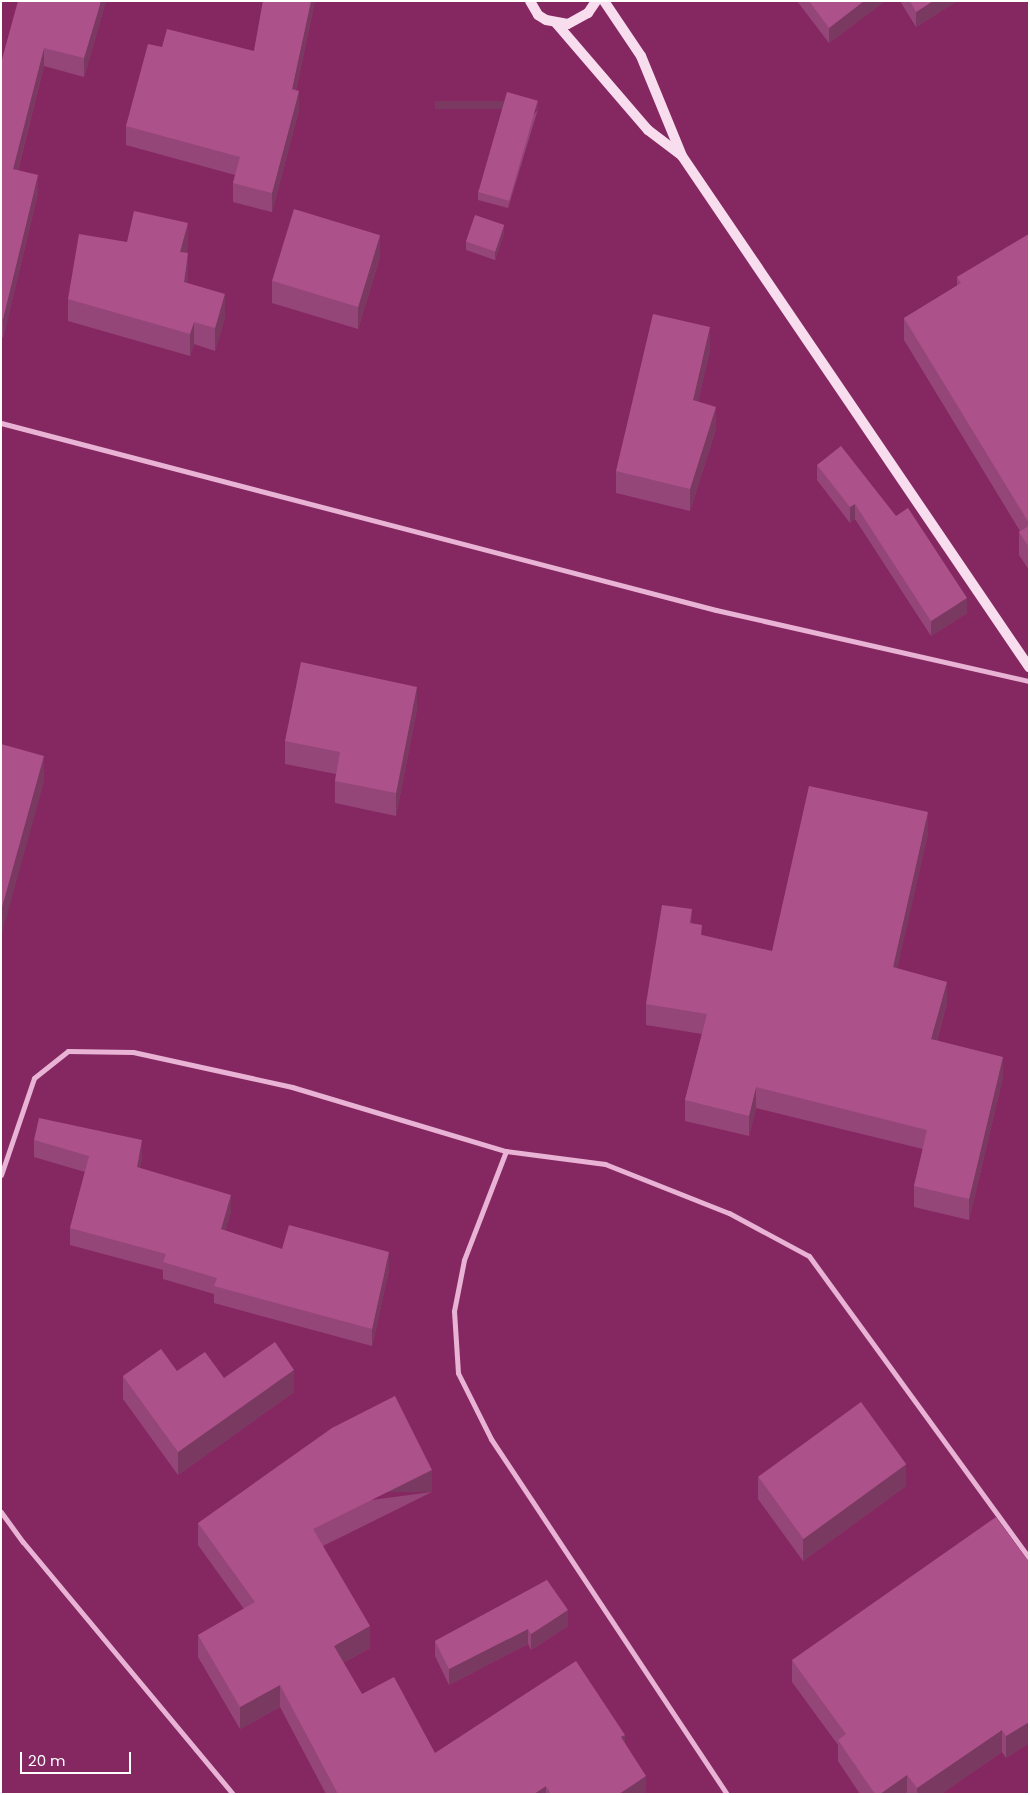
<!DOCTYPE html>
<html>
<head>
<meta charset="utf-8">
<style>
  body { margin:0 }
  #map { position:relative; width:1030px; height:1795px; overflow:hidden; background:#852862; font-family:Poppins,sans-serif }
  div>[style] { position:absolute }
  .street>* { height:5px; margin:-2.5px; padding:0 2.5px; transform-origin:2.5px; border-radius:2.5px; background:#e8b3d4 }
  .secondary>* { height:10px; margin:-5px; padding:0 5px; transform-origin:5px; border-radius:5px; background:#f7dded }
  .wall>* { inset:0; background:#954678 }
  .shaded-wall>* { inset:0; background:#793961; transform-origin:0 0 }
  .building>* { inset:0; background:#ad518b; transform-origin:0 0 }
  span { translate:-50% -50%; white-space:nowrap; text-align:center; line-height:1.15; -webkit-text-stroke:4px #852862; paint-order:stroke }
  .frame { position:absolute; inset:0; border:2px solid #fff; pointer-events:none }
  .scale { position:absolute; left:20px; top:1752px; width:111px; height:22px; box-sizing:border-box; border:2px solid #fff; border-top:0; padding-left:6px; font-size:15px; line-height:18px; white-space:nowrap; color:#fff; -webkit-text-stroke:4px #852862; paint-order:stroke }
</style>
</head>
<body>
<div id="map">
  <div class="street">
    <i style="left:1px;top:423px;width:739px;rotate:14.66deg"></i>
    <i style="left:716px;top:610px;width:321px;rotate:12.8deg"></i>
    <i style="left:506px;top:1151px;width:117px;rotate:111.1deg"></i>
    <i style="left:464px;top:1260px;width:52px;rotate:101.1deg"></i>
    <i style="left:454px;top:1311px;width:62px;rotate:86.3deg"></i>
    <i style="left:458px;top:1373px;width:74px;rotate:63.4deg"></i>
    <i style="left:491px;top:1439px;width:426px;rotate:56.4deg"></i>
    <i style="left:1px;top:1175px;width:102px;rotate:-71.2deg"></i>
    <i style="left:34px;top:1078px;width:43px;rotate:-38.5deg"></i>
    <i style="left:68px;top:1051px;width:65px;rotate:0.9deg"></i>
    <i style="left:133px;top:1052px;width:163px;rotate:12.4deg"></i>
    <i style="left:292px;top:1087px;width:223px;rotate:16.7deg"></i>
    <i style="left:506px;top:1151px;width:100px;rotate:7.5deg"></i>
    <i style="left:605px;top:1164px;width:133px;rotate:21.6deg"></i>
    <i style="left:729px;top:1213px;width:91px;rotate:28.3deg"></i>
    <i style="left:809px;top:1256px;width:374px;rotate:53.9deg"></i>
    <i style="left:1px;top:1512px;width:37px;rotate:54deg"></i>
    <i style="left:23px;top:1542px;width:328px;rotate:50.2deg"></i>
  </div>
  <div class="secondary">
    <i style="left:530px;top:1px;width:16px;rotate:60deg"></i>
    <i style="left:538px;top:15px;width:9px;rotate:32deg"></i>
    <i style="left:546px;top:20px;width:22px;rotate:10deg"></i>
    <i style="left:568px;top:24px;width:23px;rotate:-29deg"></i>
    <i style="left:588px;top:13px;width:14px;rotate:-56deg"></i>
    <i style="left:604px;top:1px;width:66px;rotate:56.1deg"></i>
    <i style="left:641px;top:56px;width:108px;rotate:67.7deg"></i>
    <i style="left:682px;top:156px;width:618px;rotate:55.82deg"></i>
    <i style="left:556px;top:23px;width:141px;rotate:49.3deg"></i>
    <i style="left:648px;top:130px;width:41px;rotate:37.1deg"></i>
  </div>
  <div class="wall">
    <i style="clip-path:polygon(106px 1px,84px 77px,44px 66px,18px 170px,38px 193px,3px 338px,1px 337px,1px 63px)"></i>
    <i style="clip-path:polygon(263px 1px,315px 1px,296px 90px,299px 110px,272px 212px,233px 202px,233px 183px,235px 175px,126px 145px,126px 126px,162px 47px,254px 51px)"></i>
    <i style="clip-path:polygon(797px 1px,885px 1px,829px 43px)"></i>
    <i style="clip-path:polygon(900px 1px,957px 1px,916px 27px)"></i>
    <i style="clip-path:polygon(538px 109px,508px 208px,478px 200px,478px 192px)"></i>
    <i style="clip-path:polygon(504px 233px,495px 260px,466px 250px,466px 242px)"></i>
    <i style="clip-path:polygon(1029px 234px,1029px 570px,1019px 555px,1019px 532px,1020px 531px,904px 340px,904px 318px,957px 286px,957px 277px)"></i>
    <i style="clip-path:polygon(127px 242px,188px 246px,186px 253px,188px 276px,187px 283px,225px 317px,215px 351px,194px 344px,190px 356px,68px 321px,68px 299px)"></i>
    <i style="clip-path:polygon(380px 257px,358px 329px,272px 303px,272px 281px)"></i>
    <i style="clip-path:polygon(710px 350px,698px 401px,716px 429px,690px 511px,616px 493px,616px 471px)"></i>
    <i style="clip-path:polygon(817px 465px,896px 516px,967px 613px,931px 636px,855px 519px,850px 523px,817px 480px)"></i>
    <i style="clip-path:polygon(417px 709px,396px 816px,335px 803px,335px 781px,336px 774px,285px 764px,285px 741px)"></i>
    <i style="clip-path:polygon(928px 833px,897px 968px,947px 1003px,937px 1040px,1003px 1077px,969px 1220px,914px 1207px,914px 1186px,923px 1149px,756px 1108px,749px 1136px,685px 1121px,685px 1100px,702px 1034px,646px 1025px,646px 1004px,692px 923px,702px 935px,772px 951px)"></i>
    <i style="clip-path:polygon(34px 1140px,142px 1157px,140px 1168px,231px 1212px,225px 1231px,282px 1249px,389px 1270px,372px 1346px,214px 1303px,214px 1294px,163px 1279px,163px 1270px,70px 1245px,70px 1228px,85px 1172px,34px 1157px)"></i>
    <i style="clip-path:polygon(177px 1371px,224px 1378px,294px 1392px,178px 1475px,123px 1399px,123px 1376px)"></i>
    <i style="clip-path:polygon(758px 1477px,906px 1486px,803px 1561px,758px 1499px)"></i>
    <i style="clip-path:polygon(432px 1492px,323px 1546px,370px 1648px,343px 1663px,362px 1694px,435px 1753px,625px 1743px,646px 1794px,326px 1794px,280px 1707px,240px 1729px,198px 1657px,198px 1635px,244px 1609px,198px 1545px,198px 1523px)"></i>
    <i style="clip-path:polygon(1029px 1562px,1029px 1743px,1006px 1758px,1002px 1752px,941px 1794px,860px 1794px,838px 1761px,838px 1745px,792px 1682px,792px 1660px)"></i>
    <i style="clip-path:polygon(547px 1580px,568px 1626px,531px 1650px,528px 1644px,449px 1685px,435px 1656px,435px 1641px)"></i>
  </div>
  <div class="shaded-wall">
    <i style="clip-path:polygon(101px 1px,106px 1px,84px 77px,84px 58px)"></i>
    <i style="clip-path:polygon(311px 1px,315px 1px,292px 108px,292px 89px)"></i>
    <i style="clip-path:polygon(864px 1px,885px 1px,829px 43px,829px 28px)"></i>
    <i style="clip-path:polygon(933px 1px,957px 1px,916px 27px,916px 12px)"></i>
    <i style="clip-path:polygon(44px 48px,44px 66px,13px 188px,13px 169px)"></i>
    <i style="clip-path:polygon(299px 91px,299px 110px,272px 212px,272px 193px)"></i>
    <i style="left:538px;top:101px;width:8px;height:103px;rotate:90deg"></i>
    <i style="clip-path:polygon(38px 175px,38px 193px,3px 338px,3px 319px)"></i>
    <i style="clip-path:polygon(188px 223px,188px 246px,180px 274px,180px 252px)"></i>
    <i style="clip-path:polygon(504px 225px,504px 233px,495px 260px,495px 252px)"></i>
    <i style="clip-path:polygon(380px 235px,380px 257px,358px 329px,358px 306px)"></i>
    <i style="clip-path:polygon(188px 253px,188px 276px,184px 304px,184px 282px)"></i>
    <i style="clip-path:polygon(225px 294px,225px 317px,215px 351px,215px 328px)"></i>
    <i style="clip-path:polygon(194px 322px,194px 344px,190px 356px,190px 334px)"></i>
    <i style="clip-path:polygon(710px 327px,710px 350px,693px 422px,693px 400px)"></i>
    <i style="clip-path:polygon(716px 407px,716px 429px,690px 511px,690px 489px)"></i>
    <i style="clip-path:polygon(855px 504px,855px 519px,850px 523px,850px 507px)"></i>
    <i style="clip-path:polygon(967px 598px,967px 613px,931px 636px,931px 621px)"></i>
    <i style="clip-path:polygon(417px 687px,417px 709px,396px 816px,396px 793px)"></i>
    <i style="clip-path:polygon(44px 756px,44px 782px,1px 937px,1px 911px)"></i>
    <i style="clip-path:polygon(928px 812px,928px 833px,893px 988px,893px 967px)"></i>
    <i style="clip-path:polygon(692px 909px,692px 930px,690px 923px)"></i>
    <i style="clip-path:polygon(947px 982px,947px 1003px,931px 1060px,931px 1039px)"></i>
    <i style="clip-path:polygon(1003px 1057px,1003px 1077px,969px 1220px,969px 1199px)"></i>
    <i style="clip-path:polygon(756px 1087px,756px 1108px,749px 1136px,749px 1116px)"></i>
    <i style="clip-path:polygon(142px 1140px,142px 1157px,137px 1184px,137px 1167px)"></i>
    <i style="clip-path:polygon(231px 1195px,231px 1212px,221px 1246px,221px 1229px)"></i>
    <i style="clip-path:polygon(389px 1252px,389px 1270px,372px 1346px,372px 1329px)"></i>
    <i style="clip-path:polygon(294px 1370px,294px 1392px,178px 1475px,178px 1452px)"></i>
    <i style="clip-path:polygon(906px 1464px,906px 1486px,803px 1561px,803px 1539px)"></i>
    <i style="left:432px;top:1470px;width:22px;height:133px;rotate:90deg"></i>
    <i style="clip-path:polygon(568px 1610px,568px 1626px,531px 1650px,531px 1634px)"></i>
    <i style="clip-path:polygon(370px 1626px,370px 1648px,334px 1668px,334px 1646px)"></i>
    <i style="clip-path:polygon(528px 1629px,528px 1644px,449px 1685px,449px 1669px)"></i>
    <i style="clip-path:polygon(280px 1685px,280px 1707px,240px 1729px,240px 1707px)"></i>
    <i style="clip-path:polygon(1029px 1722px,1029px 1743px,1006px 1758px,1006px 1736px)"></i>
    <i style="clip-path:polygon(1002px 1730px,1002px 1752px,941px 1794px,917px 1794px,917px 1788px)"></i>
    <i style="clip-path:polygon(625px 1735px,625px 1757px,621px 1737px)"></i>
    <i style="clip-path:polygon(907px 1775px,907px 1794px,880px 1794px)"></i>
    <i style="clip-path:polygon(646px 1776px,646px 1794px,619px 1794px)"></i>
    <i style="clip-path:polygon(546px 1786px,546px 1794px,534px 1794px)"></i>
  </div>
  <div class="building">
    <i style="clip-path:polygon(18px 1px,101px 1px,84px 58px,44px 48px,13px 169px,38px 175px,3px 319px,1px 318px,1px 63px)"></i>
    <i style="clip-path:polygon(263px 1px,311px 1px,292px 89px,299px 91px,272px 193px,233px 183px,240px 157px,126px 126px,148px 44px,162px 47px,167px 29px,254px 51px)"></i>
    <i style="clip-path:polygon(809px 1px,864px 1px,829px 28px)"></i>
    <i style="clip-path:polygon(910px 1px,933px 1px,916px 12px)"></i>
    <i style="left:507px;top:92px;width:32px;height:104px;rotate:16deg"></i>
    <i style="left:294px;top:209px;width:90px;height:75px;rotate:17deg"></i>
    <i style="clip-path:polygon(134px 211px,188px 223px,180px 252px,188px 253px,184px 282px,225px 294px,215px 328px,194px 322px,190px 334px,68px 299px,79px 234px,127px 242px)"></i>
    <i style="left:475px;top:215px;width:31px;height:28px;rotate:19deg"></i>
    <i style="clip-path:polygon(1029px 234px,1029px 523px,904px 318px,961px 283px,957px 277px)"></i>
    <i style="clip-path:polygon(653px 314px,710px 327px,693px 400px,716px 407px,690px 489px,616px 471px)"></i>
    <i style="clip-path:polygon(841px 446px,896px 516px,908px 508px,967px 598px,931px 621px,855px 504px,850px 507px,817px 465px)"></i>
    <i style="clip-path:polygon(1029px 526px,1029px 547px,1019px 532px)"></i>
    <i style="clip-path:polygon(301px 662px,417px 687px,396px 793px,335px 781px,340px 752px,285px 741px)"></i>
    <i style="clip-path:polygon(1px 744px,44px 756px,1px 911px)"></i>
    <i style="clip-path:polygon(809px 786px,928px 812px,893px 967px,947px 982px,931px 1039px,1003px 1057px,969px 1199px,914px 1186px,927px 1130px,756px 1087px,749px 1116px,685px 1100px,707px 1014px,646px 1004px,662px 905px,692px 909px,690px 923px,702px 925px,701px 935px,772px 951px)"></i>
    <i style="clip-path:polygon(39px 1118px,142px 1140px,137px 1167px,231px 1195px,221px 1229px,282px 1249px,289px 1225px,389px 1252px,372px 1329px,214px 1286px,217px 1278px,163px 1262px,166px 1254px,70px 1228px,89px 1156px,34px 1140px)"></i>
    <i style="clip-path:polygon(275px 1342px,294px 1370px,178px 1452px,123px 1376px,161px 1349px,177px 1371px,205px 1352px,224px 1378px)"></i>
    <i style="clip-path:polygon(395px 1396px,432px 1470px,313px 1529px,370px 1626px,334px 1646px,362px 1694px,394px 1677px,435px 1753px,576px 1661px,625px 1735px,621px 1737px,646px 1776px,619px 1794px,551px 1794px,546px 1786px,534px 1794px,338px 1794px,280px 1685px,240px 1707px,198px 1635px,255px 1602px,198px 1523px,332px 1428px)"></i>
    <i style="left:861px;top:1402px;width:77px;height:127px;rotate:54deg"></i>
    <i style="clip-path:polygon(996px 1517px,1029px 1562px,1029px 1600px,1028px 1601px,1029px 1603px,1029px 1722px,1006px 1736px,1002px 1730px,917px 1788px,907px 1775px,880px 1794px,875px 1794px,838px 1740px,846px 1734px,792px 1660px)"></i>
    <i style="clip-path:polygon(547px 1580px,568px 1610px,531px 1634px,528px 1629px,449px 1669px,435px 1641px)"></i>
  </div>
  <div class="frame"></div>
  <div class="scale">20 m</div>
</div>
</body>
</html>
